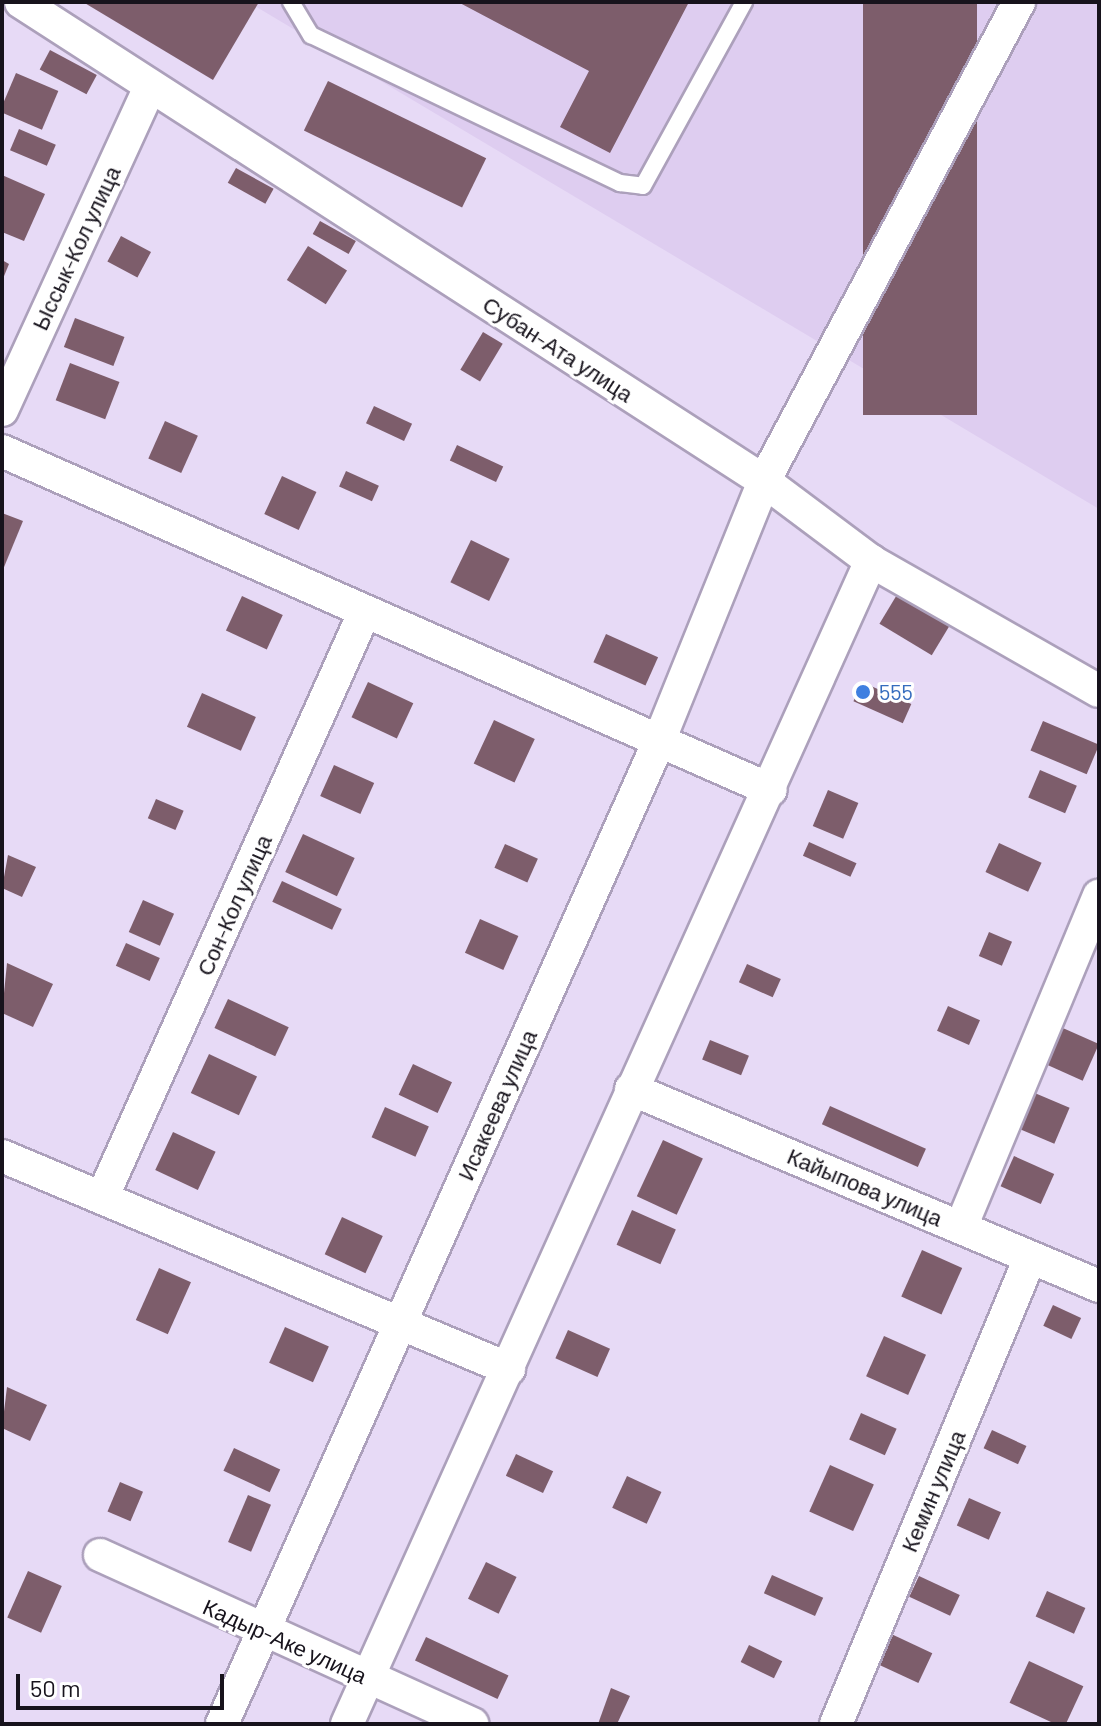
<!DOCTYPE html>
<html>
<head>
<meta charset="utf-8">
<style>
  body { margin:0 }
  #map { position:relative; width:1101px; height:1726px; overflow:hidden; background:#e7daf6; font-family:Barlow,sans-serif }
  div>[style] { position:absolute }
  .built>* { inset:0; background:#decdf0 }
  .building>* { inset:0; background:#7d5d6b; transform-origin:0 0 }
  .roads { filter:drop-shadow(2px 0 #aca0bb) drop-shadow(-2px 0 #aca0bb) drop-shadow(0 2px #aca0bb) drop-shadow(0 -2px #aca0bb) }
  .service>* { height:16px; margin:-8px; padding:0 8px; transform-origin:8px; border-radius:8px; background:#fff }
  .minor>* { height:32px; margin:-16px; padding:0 16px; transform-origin:16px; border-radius:16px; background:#fff }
  .dots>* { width:22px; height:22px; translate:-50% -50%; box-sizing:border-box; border:4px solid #fff; border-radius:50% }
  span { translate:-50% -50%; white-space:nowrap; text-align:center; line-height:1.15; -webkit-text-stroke:6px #fff; paint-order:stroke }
  .street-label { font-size:22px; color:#17131c }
  .shop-label { font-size:22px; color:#366cbe }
  .left { translate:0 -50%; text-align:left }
  .frame { position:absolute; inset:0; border:4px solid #17131c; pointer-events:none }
  .scale { position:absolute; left:16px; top:1674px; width:208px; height:36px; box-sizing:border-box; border:4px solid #17131c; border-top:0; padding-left:10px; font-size:24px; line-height:28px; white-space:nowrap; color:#17131c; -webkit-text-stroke:6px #fff; paint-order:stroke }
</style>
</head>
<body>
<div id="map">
  <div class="built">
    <i style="clip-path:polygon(248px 2px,1099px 2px,1099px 509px)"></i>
  </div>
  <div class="building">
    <i style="clip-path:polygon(83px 2px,259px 2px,213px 80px)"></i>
    <i style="clip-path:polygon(458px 2px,689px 2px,610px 153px,560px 127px,589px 71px)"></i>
    <i style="left:863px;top:2px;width:114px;height:413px"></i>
    <i style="left:50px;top:50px;width:53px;height:22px;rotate:28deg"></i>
    <i style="left:16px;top:73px;width:46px;height:42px;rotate:23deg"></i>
    <i style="left:328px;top:81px;width:176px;height:55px;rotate:26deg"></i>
    <i style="left:19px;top:129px;width:40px;height:23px;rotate:23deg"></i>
    <i style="left:236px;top:168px;width:43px;height:17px;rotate:29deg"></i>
    <i style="clip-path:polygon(2px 175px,45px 194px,24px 241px,2px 232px)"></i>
    <i style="left:320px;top:221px;width:41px;height:15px;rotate:29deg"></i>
    <i style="left:121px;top:236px;width:34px;height:29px;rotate:28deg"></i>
    <i style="left:308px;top:246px;width:46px;height:40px;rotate:32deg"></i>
    <i style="clip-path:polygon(2px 260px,9px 264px,2px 281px)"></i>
    <i style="left:75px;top:318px;width:53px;height:31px;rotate:21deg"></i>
    <i style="left:483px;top:332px;width:23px;height:44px;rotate:31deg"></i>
    <i style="left:70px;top:363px;width:53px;height:40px;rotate:21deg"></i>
    <i style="left:374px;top:406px;width:42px;height:19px;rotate:25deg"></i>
    <i style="left:165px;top:421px;width:36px;height:41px;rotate:24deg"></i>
    <i style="left:457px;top:445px;width:51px;height:17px;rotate:25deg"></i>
    <i style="left:346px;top:471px;width:36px;height:17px;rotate:24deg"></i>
    <i style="left:282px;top:476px;width:38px;height:42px;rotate:25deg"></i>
    <i style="clip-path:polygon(2px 513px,23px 521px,2px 572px)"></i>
    <i style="left:471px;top:540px;width:43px;height:47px;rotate:26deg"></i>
    <i style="left:898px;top:593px;width:61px;height:36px;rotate:31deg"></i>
    <i style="left:242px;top:596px;width:45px;height:38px;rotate:25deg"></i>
    <i style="left:606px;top:634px;width:57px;height:31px;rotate:24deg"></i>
    <i style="left:368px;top:682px;width:50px;height:39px;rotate:25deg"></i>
    <i style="left:862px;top:682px;width:54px;height:21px;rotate:24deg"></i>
    <i style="left:202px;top:693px;width:59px;height:37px;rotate:24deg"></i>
    <i style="left:494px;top:720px;width:45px;height:48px;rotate:25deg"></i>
    <i style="left:1043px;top:721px;width:61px;height:32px;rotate:23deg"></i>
    <i style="left:334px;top:765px;width:44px;height:34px;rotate:24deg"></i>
    <i style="left:1040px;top:770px;width:40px;height:30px;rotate:23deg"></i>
    <i style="left:828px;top:790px;width:33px;height:39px;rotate:23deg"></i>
    <i style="left:156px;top:799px;width:30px;height:21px;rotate:23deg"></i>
    <i style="left:303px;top:834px;width:57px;height:42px;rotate:25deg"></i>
    <i style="left:809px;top:842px;width:52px;height:15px;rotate:24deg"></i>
    <i style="left:999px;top:843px;width:47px;height:32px;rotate:25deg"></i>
    <i style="left:505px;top:844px;width:36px;height:26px;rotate:24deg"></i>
    <i style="clip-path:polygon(8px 855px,36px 867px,22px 897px,2px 888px)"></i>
    <i style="left:282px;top:881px;width:66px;height:23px;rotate:25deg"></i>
    <i style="left:143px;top:900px;width:34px;height:35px;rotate:24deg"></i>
    <i style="left:480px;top:919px;width:42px;height:37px;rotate:24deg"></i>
    <i style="left:989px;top:932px;width:25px;height:26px;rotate:23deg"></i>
    <i style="left:126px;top:943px;width:37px;height:25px;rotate:24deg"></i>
    <i style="clip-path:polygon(7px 963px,53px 984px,33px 1027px,2px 1013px)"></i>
    <i style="left:747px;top:964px;width:37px;height:20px;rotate:24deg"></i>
    <i style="left:228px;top:999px;width:67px;height:32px;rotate:25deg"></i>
    <i style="left:948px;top:1006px;width:35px;height:27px;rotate:24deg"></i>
    <i style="left:1056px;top:1025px;width:47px;height:40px;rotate:24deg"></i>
    <i style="left:710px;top:1040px;width:42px;height:21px;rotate:22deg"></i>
    <i style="left:209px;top:1054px;width:53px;height:43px;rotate:25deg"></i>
    <i style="left:413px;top:1064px;width:43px;height:34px;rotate:25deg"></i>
    <i style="left:1030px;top:1091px;width:43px;height:39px;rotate:23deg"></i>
    <i style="left:830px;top:1106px;width:105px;height:20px;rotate:24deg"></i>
    <i style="left:385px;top:1107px;width:48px;height:33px;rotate:24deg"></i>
    <i style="left:173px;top:1132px;width:47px;height:42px;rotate:25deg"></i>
    <i style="left:663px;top:1140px;width:44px;height:62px;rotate:25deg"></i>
    <i style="left:1014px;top:1156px;width:44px;height:33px;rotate:24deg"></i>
    <i style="left:632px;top:1210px;width:48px;height:38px;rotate:24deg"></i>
    <i style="left:342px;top:1217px;width:45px;height:41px;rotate:25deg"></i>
    <i style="left:922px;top:1250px;width:44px;height:51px;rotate:24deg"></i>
    <i style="left:159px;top:1268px;width:35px;height:57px;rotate:24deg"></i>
    <i style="left:1053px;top:1305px;width:31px;height:23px;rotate:25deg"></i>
    <i style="left:285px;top:1327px;width:48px;height:39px;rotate:24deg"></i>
    <i style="left:568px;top:1330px;width:46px;height:31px;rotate:24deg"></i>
    <i style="left:884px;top:1336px;width:46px;height:44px;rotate:24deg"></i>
    <i style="clip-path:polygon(7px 1387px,47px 1405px,30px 1441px,2px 1428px)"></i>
    <i style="left:861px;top:1413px;width:39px;height:29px;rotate:24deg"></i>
    <i style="left:992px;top:1430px;width:38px;height:20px;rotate:25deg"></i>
    <i style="left:234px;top:1448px;width:51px;height:25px;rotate:25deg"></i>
    <i style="left:516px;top:1454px;width:41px;height:24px;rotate:25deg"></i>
    <i style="left:830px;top:1465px;width:48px;height:51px;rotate:24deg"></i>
    <i style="left:627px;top:1476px;width:38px;height:35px;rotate:25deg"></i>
    <i style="left:120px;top:1482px;width:25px;height:32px;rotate:23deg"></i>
    <i style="left:248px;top:1495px;width:25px;height:51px;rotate:23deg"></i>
    <i style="left:969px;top:1498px;width:35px;height:30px;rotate:24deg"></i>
    <i style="left:486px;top:1562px;width:34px;height:41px;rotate:26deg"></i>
    <i style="left:28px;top:1571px;width:37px;height:51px;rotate:24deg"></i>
    <i style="left:772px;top:1575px;width:56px;height:20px;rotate:24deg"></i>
    <i style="left:919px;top:1576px;width:45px;height:23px;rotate:25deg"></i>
    <i style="left:1047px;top:1591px;width:42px;height:28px;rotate:24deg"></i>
    <i style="left:887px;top:1632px;width:50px;height:33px;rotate:25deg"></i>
    <i style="left:426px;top:1637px;width:91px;height:26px;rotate:25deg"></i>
    <i style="left:749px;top:1645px;width:37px;height:19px;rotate:26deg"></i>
    <i style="left:1029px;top:1661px;width:60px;height:46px;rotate:25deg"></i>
    <i style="clip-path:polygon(611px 1688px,630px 1696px,617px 1724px,598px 1724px)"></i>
  </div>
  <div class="roads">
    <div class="service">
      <i style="left:291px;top:2px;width:39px;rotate:59deg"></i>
      <i style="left:311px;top:35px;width:343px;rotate:25.6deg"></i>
      <i style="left:620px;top:183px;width:23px;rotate:7deg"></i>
      <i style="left:643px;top:186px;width:210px;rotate:-61.2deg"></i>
    </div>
    <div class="minor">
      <i style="left:21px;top:2px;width:884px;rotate:32.81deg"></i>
      <i style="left:764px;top:481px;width:134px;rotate:36.8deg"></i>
      <i style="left:871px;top:561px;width:262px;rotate:29.7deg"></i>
      <i style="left:2px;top:410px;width:356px;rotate:-65.4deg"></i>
      <i style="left:2px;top:451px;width:840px;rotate:23.79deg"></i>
      <i style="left:631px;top:1089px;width:508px;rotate:22.83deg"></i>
      <i style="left:2px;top:1156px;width:550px;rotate:22.79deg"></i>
      <i style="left:102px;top:1198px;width:643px;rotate:-65.87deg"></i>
      <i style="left:961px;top:1227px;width:359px;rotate:-67.4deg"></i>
      <i style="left:100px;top:1555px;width:409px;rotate:24.4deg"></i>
      <i style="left:222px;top:1724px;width:1076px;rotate:-66.03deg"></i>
      <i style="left:659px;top:741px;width:280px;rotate:-68deg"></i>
      <i style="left:764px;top:481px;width:543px;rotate:-61.97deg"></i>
      <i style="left:347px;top:1724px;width:1276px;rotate:-65.75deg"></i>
      <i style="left:836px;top:1724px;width:505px;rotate:-67.4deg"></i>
    </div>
  </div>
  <div class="dots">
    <i style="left:863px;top:692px;background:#3f7fe0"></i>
  </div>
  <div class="street-label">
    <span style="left:76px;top:248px;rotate:-65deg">Ыссык-Кол улица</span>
    <span style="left:558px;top:349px;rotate:33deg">Субан-Ата улица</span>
    <span style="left:234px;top:905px;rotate:-66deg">Сон-Кол улица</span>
    <span style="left:497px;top:1105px;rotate:-66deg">Исакеева улица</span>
    <span style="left:865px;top:1187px;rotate:23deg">Кайыпова улица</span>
    <span style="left:933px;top:1491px;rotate:-67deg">Кемин улица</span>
    <span style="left:285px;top:1641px;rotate:24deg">Кадыр-Аке улица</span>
  </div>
  <div class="shop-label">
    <span class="left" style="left:879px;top:692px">555</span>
  </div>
  <div class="frame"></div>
  <div class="scale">50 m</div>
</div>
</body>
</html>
